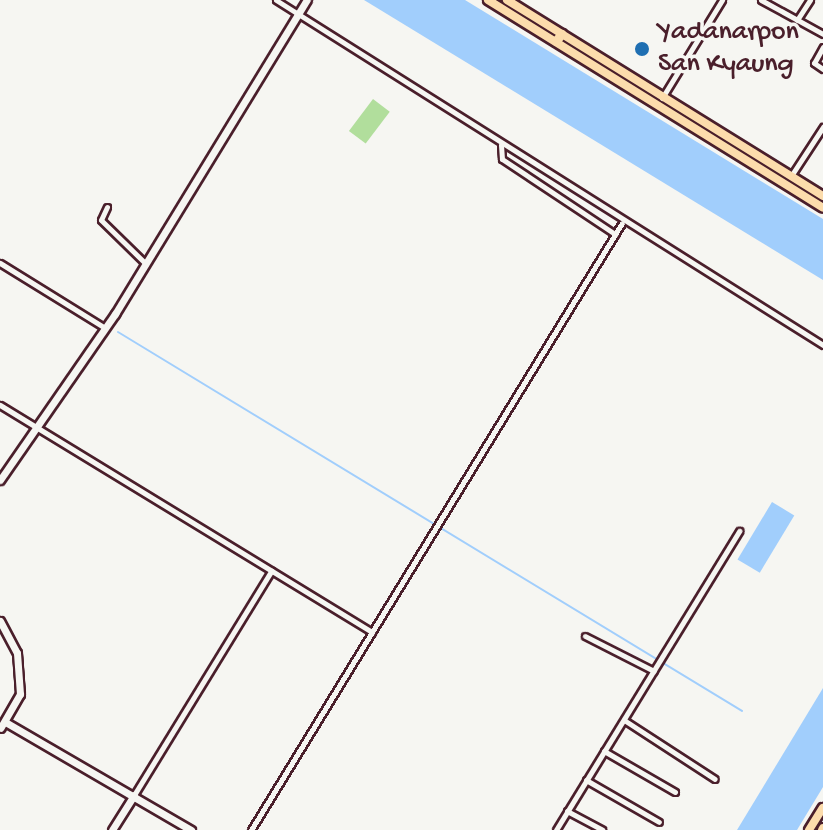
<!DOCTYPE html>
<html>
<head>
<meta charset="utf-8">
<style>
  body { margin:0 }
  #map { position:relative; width:823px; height:830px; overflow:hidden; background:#f6f6f2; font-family:"Gochi Hand",sans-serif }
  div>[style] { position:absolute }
  .green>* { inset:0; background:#b1de9c; transform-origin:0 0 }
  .water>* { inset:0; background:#a1cefc; transform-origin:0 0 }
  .stream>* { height:2px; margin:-1px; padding:0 1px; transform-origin:1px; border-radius:1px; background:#a1cefc }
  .roads { filter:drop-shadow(2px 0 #4a1f2b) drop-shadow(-2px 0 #4a1f2b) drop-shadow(0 2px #4a1f2b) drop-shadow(0 -2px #4a1f2b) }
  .street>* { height:5px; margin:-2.5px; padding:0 2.5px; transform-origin:2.5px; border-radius:2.5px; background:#f6f6f2 }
  .secondary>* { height:7px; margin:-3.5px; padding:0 3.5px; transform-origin:3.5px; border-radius:3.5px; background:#f6f6f2 }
  .primary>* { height:8px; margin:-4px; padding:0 4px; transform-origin:4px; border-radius:4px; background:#fcdcac }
  .highway>* { height:9px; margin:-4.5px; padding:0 4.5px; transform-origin:4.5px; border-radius:4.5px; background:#fcdcac }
  .dots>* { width:22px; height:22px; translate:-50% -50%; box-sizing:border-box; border:4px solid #f6f6f2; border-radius:50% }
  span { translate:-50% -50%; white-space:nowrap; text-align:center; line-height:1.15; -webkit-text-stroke:7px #f6f6f2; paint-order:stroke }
  .poi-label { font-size:28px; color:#4a1f2b }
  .left { translate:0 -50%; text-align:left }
</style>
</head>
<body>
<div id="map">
  <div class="green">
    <i style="left:373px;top:99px;width:21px;height:40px;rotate:37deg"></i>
  </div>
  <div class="water">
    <i style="clip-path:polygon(364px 0,465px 0,823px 219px,823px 280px)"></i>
    <i style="left:772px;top:502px;width:26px;height:67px;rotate:31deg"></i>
    <i style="clip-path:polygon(823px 688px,823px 787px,797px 830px,737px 830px)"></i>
  </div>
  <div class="stream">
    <i style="left:118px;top:332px;width:730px;rotate:31.27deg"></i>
  </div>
  <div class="roads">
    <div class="street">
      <i style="left:276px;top:0;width:647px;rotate:32.24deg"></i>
      <i style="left:761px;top:0;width:71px;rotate:28.7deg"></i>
      <i style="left:797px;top:20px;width:24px;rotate:-57deg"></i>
      <i style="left:823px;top:47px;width:18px;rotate:119deg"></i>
      <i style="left:814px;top:63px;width:11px;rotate:34deg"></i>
      <i style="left:662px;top:98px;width:115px;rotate:-58.5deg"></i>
      <i style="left:501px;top:145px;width:14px;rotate:86deg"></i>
      <i style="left:502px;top:159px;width:136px;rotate:33.6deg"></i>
      <i style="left:791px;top:176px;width:59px;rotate:-56.9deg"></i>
      <i style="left:107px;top:207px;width:14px;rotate:115deg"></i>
      <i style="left:101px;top:220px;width:63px;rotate:44.4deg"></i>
      <i style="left:0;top:263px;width:120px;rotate:31.7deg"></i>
      <i style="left:0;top:405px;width:436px;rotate:31.4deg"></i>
      <i style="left:585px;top:636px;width:77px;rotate:26.9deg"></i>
      <i style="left:624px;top:720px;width:108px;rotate:33deg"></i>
      <i style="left:604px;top:751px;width:82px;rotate:30deg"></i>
      <i style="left:586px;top:780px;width:84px;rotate:29.9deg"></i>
      <i style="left:134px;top:795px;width:263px;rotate:-58.5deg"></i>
      <i style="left:567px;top:811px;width:40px;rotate:28deg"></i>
      <i style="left:251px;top:830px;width:711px;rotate:-58.57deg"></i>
      <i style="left:556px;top:830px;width:351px;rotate:-58.5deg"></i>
    </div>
    <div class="secondary">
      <i style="left:0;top:480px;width:202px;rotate:-55.3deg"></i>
      <i style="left:115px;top:314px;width:368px;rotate:-58.6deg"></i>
      <i style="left:0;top:621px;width:36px;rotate:62deg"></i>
      <i style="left:17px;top:653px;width:41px;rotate:85.8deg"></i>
      <i style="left:20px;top:694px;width:39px;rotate:120deg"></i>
      <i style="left:7px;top:723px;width:213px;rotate:30.2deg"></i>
      <i style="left:112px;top:830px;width:41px;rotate:-57.8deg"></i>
    </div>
    <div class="primary">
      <i style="left:488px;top:0;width:394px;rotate:31.8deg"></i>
      <i style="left:507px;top:0;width:372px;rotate:31.8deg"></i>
      <i style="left:809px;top:830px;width:26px;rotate:-58deg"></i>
      <i style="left:822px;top:830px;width:2px;rotate:-63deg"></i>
    </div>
    <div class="highway">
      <i style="left:556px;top:41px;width:9px;rotate:-54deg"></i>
    </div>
  </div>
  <div class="dots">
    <i style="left:642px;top:49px;background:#1f6fb2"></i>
  </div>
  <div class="poi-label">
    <span class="left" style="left:658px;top:49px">Yadanarpon<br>San Kyaung</span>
  </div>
</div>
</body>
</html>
